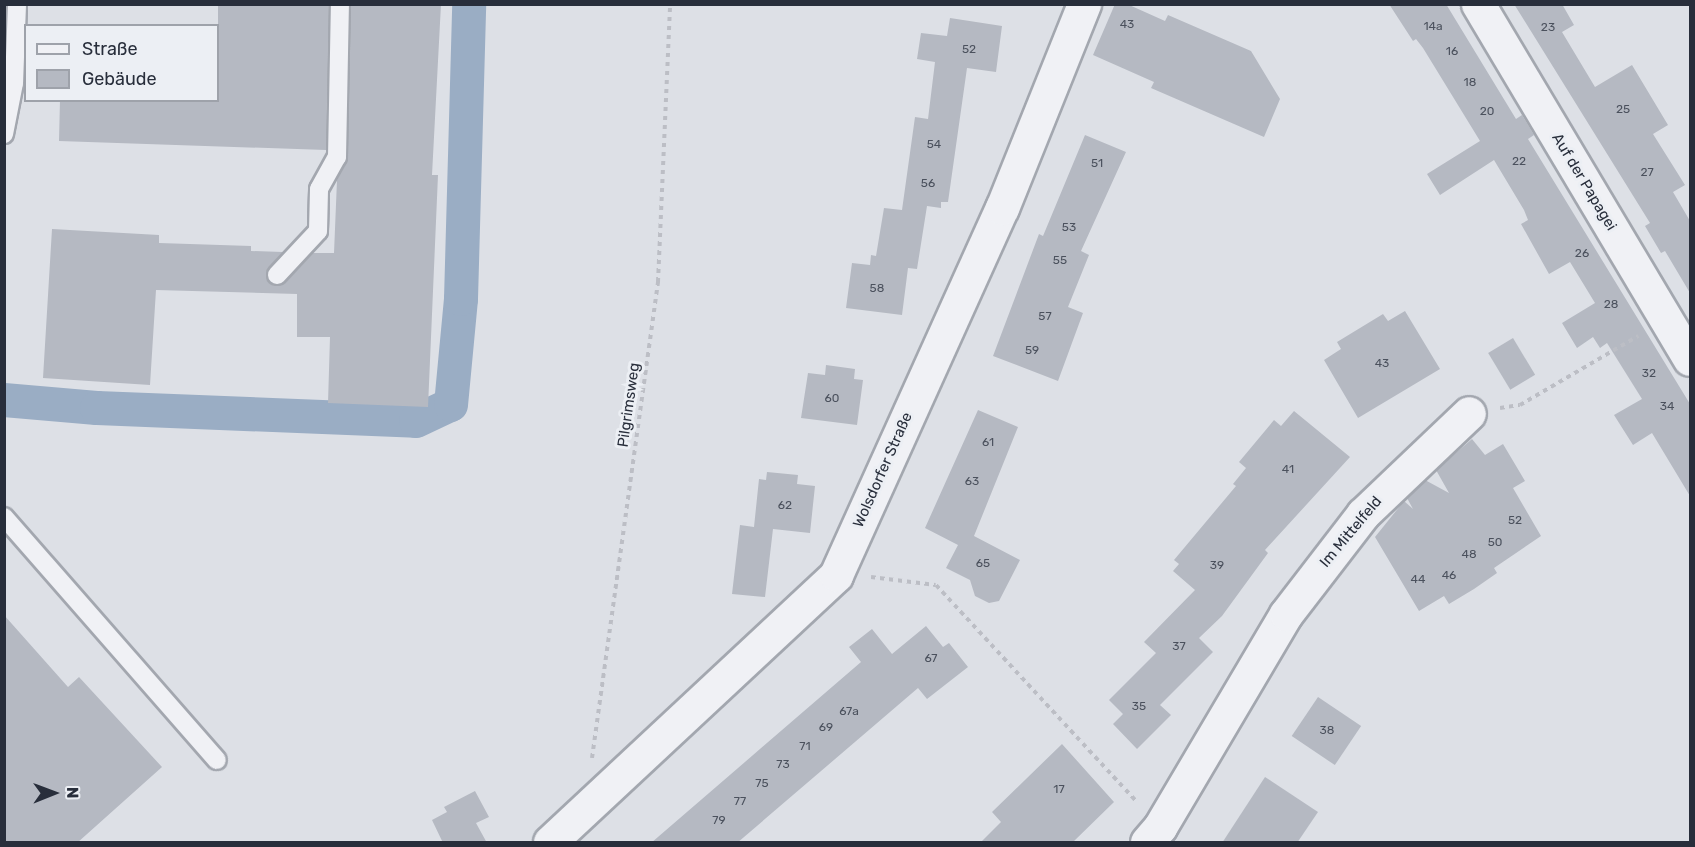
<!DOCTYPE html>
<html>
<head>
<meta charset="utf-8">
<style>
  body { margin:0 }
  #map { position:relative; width:1695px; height:847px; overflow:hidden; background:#dde0e6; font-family:Rubik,sans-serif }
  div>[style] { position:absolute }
  .canal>* { height:34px; margin:-17px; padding:0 17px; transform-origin:17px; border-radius:17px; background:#9aadc4 }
  .building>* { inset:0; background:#b5b9c2; transform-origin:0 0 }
  .path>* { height:4px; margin-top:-2px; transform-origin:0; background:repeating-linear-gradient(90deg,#bcbec5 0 4.5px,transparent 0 9px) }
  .roads { filter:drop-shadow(2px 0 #a3a7af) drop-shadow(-2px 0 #a3a7af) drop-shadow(0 2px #a3a7af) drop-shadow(0 -2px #a3a7af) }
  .service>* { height:18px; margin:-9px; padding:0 9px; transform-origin:9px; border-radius:9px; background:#f0f1f5 }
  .minor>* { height:33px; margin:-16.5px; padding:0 16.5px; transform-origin:16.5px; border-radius:16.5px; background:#f0f1f5 }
  .tertiary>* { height:33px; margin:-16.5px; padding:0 16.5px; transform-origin:16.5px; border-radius:16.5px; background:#f0f1f5 }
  span { translate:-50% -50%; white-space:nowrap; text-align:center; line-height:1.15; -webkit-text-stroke:6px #eceff4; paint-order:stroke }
  .number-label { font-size:12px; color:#4b515d }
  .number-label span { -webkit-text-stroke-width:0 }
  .street-label { font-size:15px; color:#282e3b }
  .frame { position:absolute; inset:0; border:6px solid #282e3b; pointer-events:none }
  .legend { position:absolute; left:24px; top:24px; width:195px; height:78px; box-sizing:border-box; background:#eceff4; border:2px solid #9ea2aa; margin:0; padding:8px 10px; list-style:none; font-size:18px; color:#282e3b }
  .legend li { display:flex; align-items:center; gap:12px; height:30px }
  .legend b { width:30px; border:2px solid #9ea2aa }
  .north { position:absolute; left:24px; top:763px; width:60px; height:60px; -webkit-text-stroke:4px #eceff4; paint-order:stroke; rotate:89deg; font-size:16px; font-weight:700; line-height:24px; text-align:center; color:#282e3b }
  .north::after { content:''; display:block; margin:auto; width:21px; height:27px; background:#282e3b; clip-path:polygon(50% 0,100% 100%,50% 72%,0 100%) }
</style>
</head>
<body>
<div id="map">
  <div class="canal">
    <i style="left:4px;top:400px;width:93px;rotate:4.9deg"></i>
    <i style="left:97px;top:408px;width:319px;rotate:2.3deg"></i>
    <i style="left:416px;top:421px;width:38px;rotate:-25deg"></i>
    <i style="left:451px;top:405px;width:106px;rotate:-84.6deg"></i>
    <i style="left:461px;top:299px;width:295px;rotate:-88.4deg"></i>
  </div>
  <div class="building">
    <i style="clip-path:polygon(218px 4px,329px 4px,326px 150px,59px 141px,60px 100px,218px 100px)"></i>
    <i style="clip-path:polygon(351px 4px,441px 4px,432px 175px,438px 175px,428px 407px,328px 403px,330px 337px,297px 337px,297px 294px,156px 290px,150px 385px,43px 378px,52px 229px,159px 235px,159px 243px,251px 246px,251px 251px,283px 252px,266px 272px,269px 283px,275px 286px,285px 283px,313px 253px,334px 253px,337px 180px,348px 157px)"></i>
    <i style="clip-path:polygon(1115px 4px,1127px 4px,1165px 21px,1168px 15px,1251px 51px,1280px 99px,1264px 137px,1151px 88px,1154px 82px,1093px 55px)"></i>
    <i style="clip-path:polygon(1389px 4px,1446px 4px,1516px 119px,1522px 115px,1534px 135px,1528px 139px,1690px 404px,1690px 496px,1652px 433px,1633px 445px,1614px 415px,1642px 399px,1607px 343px,1600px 348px,1593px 337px,1577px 348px,1562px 323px,1595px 303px,1570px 262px,1549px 274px,1521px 224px,1528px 220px,1524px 210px,1494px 160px,1440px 195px,1427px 174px,1480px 141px,1423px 48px,1416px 39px,1413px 41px)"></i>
    <i style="clip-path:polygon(1514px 4px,1562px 4px,1574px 25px,1562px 32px,1595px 87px,1632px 65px,1668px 125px,1653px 134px,1685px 185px,1673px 192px,1690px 221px,1690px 293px,1665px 251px,1661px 253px,1645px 226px,1650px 223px)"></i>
    <i style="clip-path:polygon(950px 18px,1002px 26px,996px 72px,967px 68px,948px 202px,941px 202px,941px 208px,927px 206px,917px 269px,908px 268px,902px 315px,846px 308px,852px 263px,870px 265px,871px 255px,876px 256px,884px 208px,902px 210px,915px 117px,928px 119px,935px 62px,917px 59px,921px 33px,947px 36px)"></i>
    <i style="clip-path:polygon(1085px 135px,1126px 152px,1081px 251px,1089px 255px,1068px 307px,1083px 313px,1058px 381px,993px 356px,1039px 234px,1043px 236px)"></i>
    <i style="clip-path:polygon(1405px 311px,1440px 369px,1358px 418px,1324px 360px,1341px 349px,1337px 342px,1383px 314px,1388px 321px)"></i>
    <i style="left:1513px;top:338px;width:43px;height:29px;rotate:59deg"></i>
    <i style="clip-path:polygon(826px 365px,855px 369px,854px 379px,863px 380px,857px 425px,801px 418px,808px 373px,825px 375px)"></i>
    <i style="clip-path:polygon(978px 410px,1018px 427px,974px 536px,1020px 560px,999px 601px,989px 603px,975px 596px,970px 580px,946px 568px,958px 545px,925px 528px)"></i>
    <i style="clip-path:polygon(1294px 411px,1350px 457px,1265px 550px,1268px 553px,1222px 616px,1199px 638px,1213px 652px,1160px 705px,1171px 715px,1137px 749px,1113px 724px,1123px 714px,1109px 700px,1156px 653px,1144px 642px,1195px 590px,1173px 571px,1179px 564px,1174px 560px,1236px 486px,1233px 484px,1246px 468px,1239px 462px,1274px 420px,1281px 426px)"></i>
    <i style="clip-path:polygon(1472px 439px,1485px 455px,1503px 444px,1525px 481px,1513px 488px,1541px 536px,1494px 568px,1497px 573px,1474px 589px,1449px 604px,1444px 596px,1419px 611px,1375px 537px,1404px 501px,1413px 509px,1407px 498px,1425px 480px,1449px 493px,1436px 470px)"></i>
    <i style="clip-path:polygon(767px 472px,798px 475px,797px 484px,815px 486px,810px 533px,773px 529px,765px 597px,732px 594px,740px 525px,754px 527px,759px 479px,766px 480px)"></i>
    <i style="clip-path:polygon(4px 615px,68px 687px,79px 677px,162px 767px,77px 843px,4px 843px)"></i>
    <i style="clip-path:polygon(926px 626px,943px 647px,949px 643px,968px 667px,927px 699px,918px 688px,737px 843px,651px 843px,861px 662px,849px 647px,872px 629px,892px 654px)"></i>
    <i style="left:1318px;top:697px;width:52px;height:47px;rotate:34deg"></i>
    <i style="clip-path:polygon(1062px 744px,1114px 802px,1072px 843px,980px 843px,1001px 822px,992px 812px)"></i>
    <i style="clip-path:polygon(1265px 777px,1318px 812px,1297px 843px,1222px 843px)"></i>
    <i style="clip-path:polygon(475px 791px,489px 817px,476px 823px,487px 843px,443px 843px,432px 820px,447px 812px,444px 807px)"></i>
  </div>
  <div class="path">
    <i style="left:1500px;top:408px;width:20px;rotate:-9deg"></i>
    <i style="left:1520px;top:405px;width:137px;rotate:-30.3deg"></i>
    <i style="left:871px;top:577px;width:65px;rotate:7deg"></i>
    <i style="left:936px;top:585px;width:296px;rotate:47.2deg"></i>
    <i style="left:592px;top:758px;width:481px;rotate:-82.1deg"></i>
    <i style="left:658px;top:282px;width:278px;rotate:-87.5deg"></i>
  </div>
  <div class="roads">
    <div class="service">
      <i style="left:4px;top:134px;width:52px;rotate:-78.9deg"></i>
      <i style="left:14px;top:83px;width:79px;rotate:-87.8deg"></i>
      <i style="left:277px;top:275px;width:60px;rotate:-47deg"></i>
      <i style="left:318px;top:231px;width:42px;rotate:-88.6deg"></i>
      <i style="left:319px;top:189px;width:37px;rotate:-61deg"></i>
      <i style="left:337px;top:157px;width:153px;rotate:-88.9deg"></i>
      <i style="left:4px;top:517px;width:323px;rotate:48.8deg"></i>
    </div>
    <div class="minor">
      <i style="left:1478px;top:4px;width:413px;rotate:59.2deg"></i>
      <i style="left:1147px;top:842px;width:20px;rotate:-49deg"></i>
      <i style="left:1160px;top:827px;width:247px;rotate:-59.4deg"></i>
      <i style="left:1286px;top:614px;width:126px;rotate:-52.4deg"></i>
      <i style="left:1363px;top:514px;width:146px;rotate:-43.6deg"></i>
    </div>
    <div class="tertiary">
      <i style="left:550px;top:842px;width:391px;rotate:-43deg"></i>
      <i style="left:836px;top:575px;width:403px;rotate:-65.7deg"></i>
      <i style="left:1002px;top:208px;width:220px;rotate:-68.1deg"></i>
    </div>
  </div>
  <div class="number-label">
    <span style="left:1127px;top:25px">43</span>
    <span style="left:1433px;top:27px">14a</span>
    <span style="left:1548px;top:28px">23</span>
    <span style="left:969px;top:50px">52</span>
    <span style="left:1452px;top:52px">16</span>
    <span style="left:1470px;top:83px">18</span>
    <span style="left:1623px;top:110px">25</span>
    <span style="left:1487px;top:112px">20</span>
    <span style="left:934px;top:145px">54</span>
    <span style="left:1519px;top:162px">22</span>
    <span style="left:1097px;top:164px">51</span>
    <span style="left:1647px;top:173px">27</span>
    <span style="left:928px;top:184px">56</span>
    <span style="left:1069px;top:228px">53</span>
    <span style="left:1582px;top:254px">26</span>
    <span style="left:1060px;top:261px">55</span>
    <span style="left:877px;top:289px">58</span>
    <span style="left:1611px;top:305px">28</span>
    <span style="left:1045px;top:317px">57</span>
    <span style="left:1032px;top:351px">59</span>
    <span style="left:1382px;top:364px">43</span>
    <span style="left:1649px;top:374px">32</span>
    <span style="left:832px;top:399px">60</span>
    <span style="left:1667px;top:407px">34</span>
    <span style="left:988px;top:443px">61</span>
    <span style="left:1288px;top:470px">41</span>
    <span style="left:972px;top:482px">63</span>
    <span style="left:785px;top:506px">62</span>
    <span style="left:1515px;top:521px">52</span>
    <span style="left:1495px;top:543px">50</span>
    <span style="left:1469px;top:555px">48</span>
    <span style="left:983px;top:564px">65</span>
    <span style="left:1217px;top:566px">39</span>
    <span style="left:1449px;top:576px">46</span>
    <span style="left:1418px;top:580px">44</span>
    <span style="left:1179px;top:647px">37</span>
    <span style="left:931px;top:659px">67</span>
    <span style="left:1139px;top:707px">35</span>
    <span style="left:849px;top:712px">67a</span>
    <span style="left:826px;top:728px">69</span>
    <span style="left:1327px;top:731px">38</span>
    <span style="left:805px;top:747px">71</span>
    <span style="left:783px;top:765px">73</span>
    <span style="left:762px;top:784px">75</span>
    <span style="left:1059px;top:790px">17</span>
    <span style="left:740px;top:802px">77</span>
    <span style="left:719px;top:821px">79</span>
  </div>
  <div class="street-label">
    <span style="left:1584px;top:182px;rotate:59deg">Auf der Papagei</span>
    <span style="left:629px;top:405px;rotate:-82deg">Pilgrimsweg</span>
    <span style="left:883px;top:470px;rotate:-66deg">Wolsdorfer Straße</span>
    <span style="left:1351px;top:532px;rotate:-50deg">Im Mittelfeld</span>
  </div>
  <div class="frame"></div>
  <ul class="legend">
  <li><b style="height:8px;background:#f0f1f5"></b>Straße</li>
  <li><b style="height:16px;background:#b5b9c2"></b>Gebäude</li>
  </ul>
  <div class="north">N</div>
</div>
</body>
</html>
